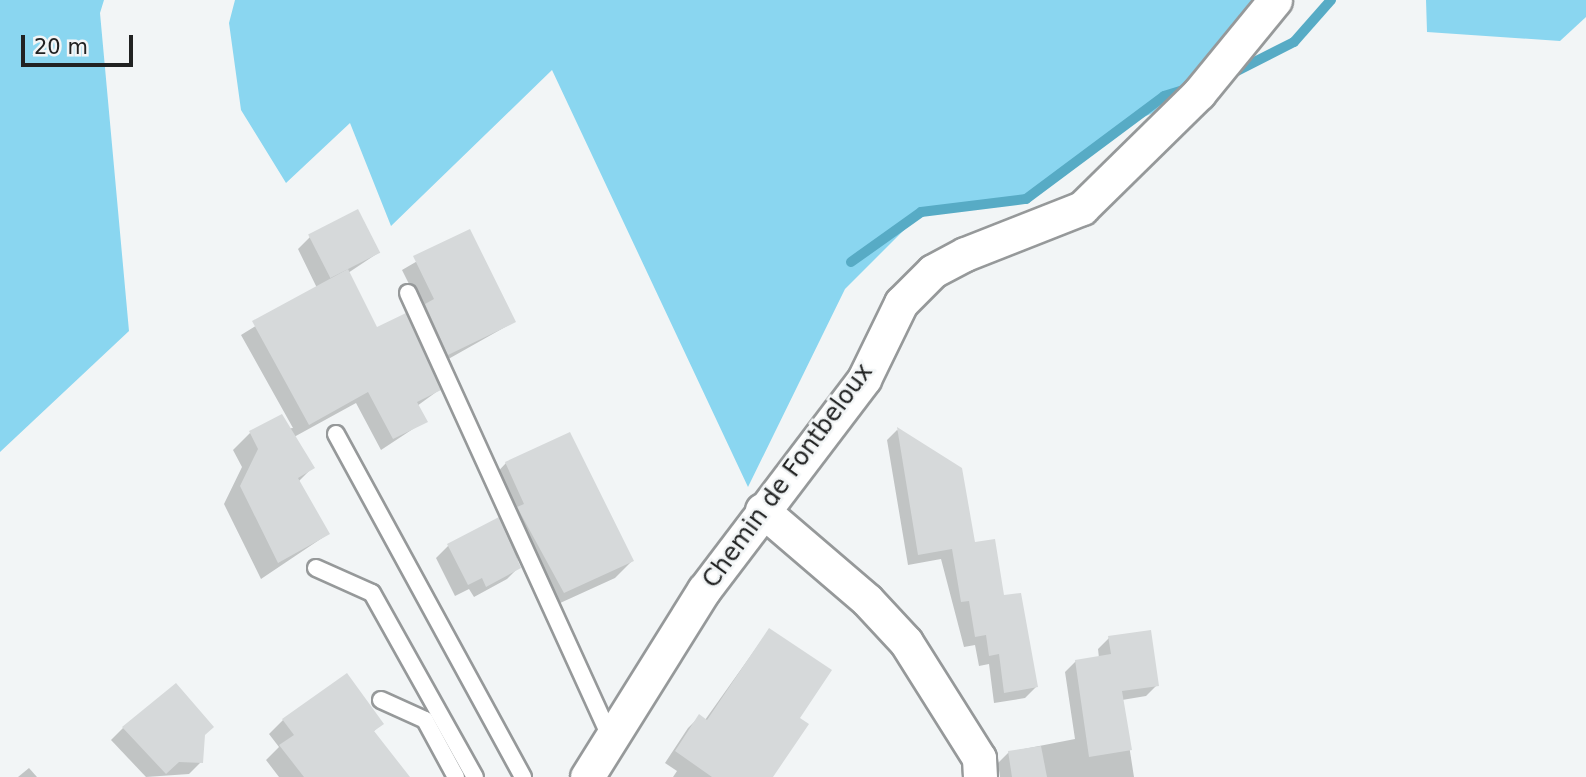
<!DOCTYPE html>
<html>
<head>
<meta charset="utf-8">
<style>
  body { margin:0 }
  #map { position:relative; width:1586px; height:777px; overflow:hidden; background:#f2f5f6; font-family:"DejaVu Sans",sans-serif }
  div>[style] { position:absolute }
  .green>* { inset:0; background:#8ad6f0 }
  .shadow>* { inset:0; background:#0003 }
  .stream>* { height:10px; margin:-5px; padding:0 5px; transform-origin:5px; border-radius:5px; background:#57abc5 }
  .building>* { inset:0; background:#d6d9da; transform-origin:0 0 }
  .roads { filter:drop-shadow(2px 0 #96999a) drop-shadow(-2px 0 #96999a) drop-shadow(0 2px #96999a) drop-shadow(0 -2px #96999a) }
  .service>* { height:16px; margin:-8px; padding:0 8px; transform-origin:8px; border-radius:8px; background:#fff }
  .minor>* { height:33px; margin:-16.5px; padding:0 16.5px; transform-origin:16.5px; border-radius:16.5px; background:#fff }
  span { translate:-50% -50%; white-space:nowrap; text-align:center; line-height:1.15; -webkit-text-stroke:5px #f2f5f6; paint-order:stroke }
  .street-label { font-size:24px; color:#212222 }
  .scale { position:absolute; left:21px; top:35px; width:112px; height:32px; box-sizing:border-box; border:4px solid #212222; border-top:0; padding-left:9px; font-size:21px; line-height:24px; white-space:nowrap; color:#212222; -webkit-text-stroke:5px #f2f5f6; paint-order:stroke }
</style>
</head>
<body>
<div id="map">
  <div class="green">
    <i style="clip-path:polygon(0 0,104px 0,100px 13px,129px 331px,0 452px)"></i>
    <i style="clip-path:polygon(235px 0,1275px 0,1199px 93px,1116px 129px,1026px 199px,921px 213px,845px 289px,748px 487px,552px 70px,391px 226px,350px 123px,286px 183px,241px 110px,229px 23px)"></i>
    <i style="clip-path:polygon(1426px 0,1586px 0,1586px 17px,1560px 41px,1427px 32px)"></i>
  </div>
  <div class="shadow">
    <i style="clip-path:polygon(469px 231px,514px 322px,436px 366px,422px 310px,402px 270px)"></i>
    <i style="clip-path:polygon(310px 237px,378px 253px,348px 273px,376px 330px,439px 390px,417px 406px,425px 421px,381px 450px,356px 403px,294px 437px,313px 467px,298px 482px,328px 534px,261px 579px,224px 504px,242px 467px,233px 450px,250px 433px,293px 428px,241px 335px,317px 288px,298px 249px)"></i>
    <i style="clip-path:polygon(897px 430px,960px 469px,973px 544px,1002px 597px,1036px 687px,1025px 698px,994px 703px,989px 664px,979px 666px,975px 645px,964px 647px,941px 559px,908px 565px,887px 440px)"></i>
    <i style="clip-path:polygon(506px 463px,632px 561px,615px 578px,547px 609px,516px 553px,519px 567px,507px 579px,474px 597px,469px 589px,455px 596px,436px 558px,448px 546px,507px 520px,489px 481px)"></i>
    <i style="clip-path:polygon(769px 630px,798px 719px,769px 777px,673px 777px,677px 771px,665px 763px,688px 728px,699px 717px,705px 720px)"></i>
    <i style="clip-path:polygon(1109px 638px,1157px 685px,1146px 696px,1122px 700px,1134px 777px,1000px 777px,998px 763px,1009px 752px,1075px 739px,1065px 672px,1076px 661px,1099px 658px,1098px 649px)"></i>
    <i style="clip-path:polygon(283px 720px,381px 724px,373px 732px,408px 777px,279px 777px,266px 760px,279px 747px,269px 734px)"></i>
    <i style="clip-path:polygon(123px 728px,203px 736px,201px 762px,189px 774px,146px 777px,111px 740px)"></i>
    <i style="clip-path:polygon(29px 768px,37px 777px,18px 777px)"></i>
  </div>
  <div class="stream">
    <i style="left:1225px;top:77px;width:77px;rotate:-26.9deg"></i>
    <i style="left:1294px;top:42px;width:56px;rotate:-48.6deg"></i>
    <i style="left:851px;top:262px;width:86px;rotate:-35.5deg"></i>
    <i style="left:921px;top:212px;width:106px;rotate:-7.1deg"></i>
    <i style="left:1026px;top:199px;width:172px;rotate:-36.7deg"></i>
    <i style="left:1164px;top:96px;width:27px;rotate:-17deg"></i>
  </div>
  <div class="building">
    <i style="left:358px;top:209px;width:49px;height:56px;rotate:63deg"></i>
    <i style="clip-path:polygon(470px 229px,516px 322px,448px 355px,425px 304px,434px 299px,413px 256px)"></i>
    <i style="clip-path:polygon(348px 269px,377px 327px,406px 313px,441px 390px,417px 402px,428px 422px,393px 439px,368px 392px,309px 425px,252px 321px)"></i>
    <i style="clip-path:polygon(282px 414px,315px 468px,298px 478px,330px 534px,278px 563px,240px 486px,258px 449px,249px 431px)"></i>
    <i style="clip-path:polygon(897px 427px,962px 468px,975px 542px,995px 539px,1004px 595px,1021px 593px,1038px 687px,1004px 693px,999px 654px,989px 656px,986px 635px,975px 637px,969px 601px,961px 602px,952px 549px,918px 555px)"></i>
    <i style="clip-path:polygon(570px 432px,634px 561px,564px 593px,517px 507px,524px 504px,505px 462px)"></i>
    <i style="clip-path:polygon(499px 517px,521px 568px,486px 587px,482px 578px,468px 585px,447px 544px)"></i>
    <i style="clip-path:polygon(769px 628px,832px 670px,800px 718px,809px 724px,773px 777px,712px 777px,675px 751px,699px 714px,707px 720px)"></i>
    <i style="clip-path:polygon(1151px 630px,1159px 686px,1122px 691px,1132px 750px,1089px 757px,1075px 660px,1111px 654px,1108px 636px)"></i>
    <i style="clip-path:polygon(347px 673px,384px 724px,374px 731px,410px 777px,304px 777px,279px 745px,294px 735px,282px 719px)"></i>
    <i style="clip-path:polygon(176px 683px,214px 727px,205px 735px,203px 763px,179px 762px,166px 774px,122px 727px)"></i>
    <i style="clip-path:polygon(1041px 746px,1047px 777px,1012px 777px,1008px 751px)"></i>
  </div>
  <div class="roads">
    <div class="service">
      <i style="left:408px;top:293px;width:490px;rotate:65.5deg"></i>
      <i style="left:336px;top:434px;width:391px;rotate:61.4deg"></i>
      <i style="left:316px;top:568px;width:61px;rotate:24.1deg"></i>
      <i style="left:372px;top:593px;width:211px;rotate:60.8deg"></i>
      <i style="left:381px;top:700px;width:48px;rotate:24.4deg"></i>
      <i style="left:425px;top:720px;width:65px;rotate:61.5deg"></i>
    </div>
    <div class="minor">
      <i style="left:762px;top:510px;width:138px;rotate:40.6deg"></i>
      <i style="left:867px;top:600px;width:57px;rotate:47.1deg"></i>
      <i style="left:906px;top:642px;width:137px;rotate:57.8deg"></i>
      <i style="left:979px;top:758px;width:19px;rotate:87deg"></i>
      <i style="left:587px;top:777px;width:221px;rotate:-58deg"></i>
      <i style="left:704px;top:590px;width:265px;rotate:-52.8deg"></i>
      <i style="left:864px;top:379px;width:85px;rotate:-64deg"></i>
      <i style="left:901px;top:303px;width:45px;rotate:-45deg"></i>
      <i style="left:933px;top:271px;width:36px;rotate:-28deg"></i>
      <i style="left:965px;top:254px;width:126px;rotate:-21.5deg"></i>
      <i style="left:1082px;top:208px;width:164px;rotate:-44.5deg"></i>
      <i style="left:1199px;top:93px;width:120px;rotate:-50.7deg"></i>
    </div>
  </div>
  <div class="street-label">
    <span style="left:788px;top:476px;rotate:-54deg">Chemin de Fontbeloux</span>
  </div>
  <div class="scale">20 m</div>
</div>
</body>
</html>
